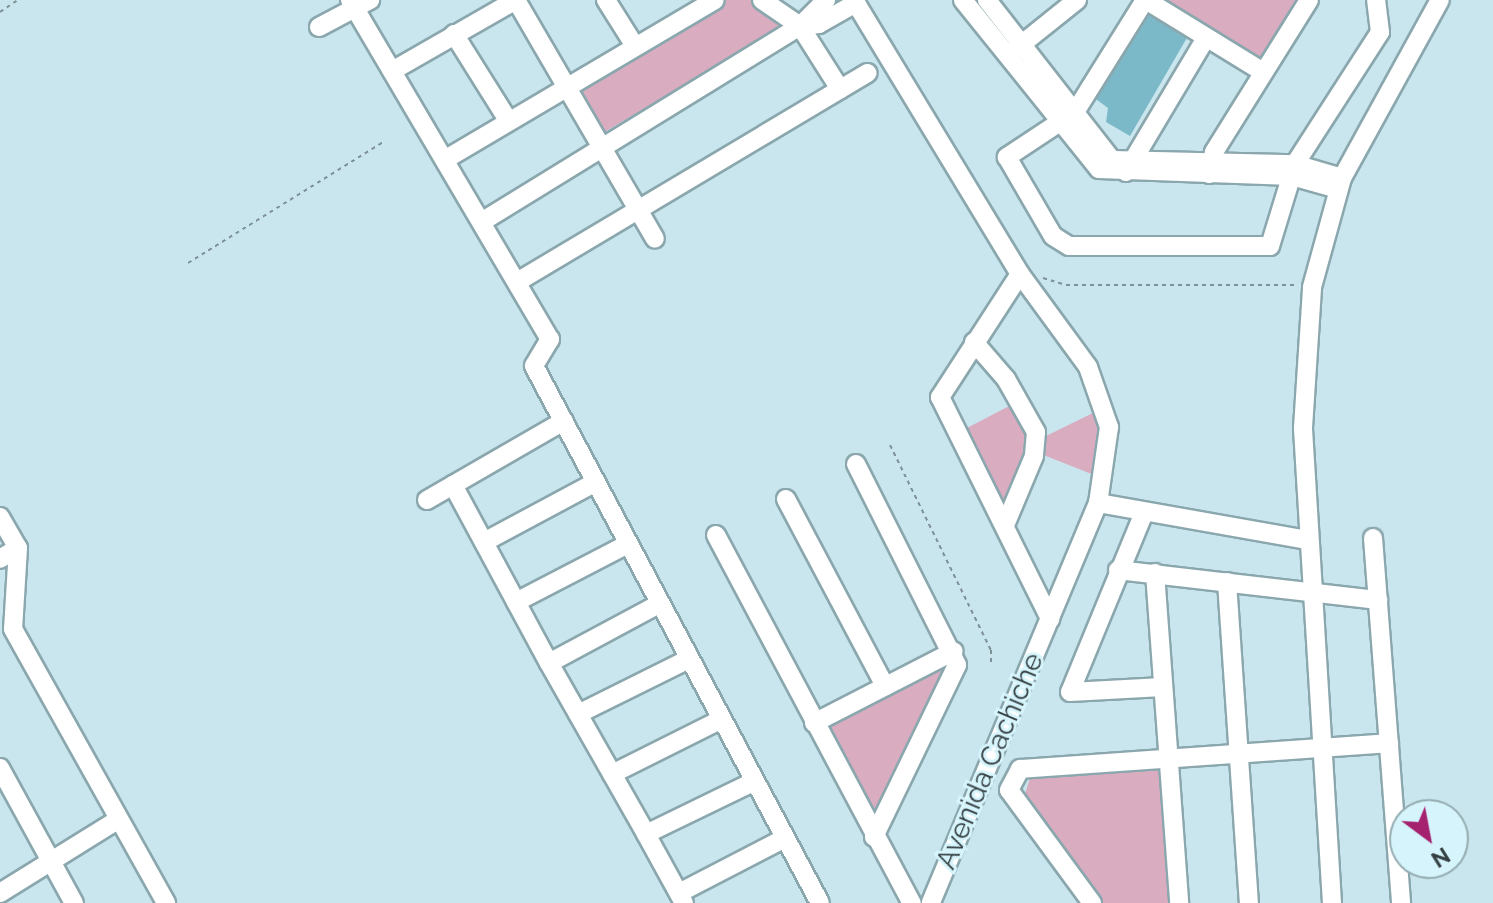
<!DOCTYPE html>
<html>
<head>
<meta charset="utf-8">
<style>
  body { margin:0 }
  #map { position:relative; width:1493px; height:903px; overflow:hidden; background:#c9e6ee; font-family:Raleway,sans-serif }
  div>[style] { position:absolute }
  .green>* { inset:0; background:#d9acc0 }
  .building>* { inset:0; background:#7cb9c8 }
  .path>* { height:2px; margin-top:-1px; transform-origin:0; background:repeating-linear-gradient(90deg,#7d9196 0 4px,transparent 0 8px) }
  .roads { filter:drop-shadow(2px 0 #8ba7ae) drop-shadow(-2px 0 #8ba7ae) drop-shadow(0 2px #8ba7ae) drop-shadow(0 -2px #8ba7ae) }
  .minor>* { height:18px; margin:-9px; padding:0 9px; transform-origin:9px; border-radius:9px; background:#fff }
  span { translate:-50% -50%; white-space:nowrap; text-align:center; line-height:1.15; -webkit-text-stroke:6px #d6f4fb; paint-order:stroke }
  .street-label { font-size:28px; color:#343f42 }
  .north { position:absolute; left:1389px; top:799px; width:80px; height:80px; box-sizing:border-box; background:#d6f4fb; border:2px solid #95acb1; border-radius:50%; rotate:148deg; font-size:22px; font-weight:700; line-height:32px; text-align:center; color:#343f42 }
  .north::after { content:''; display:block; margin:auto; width:28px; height:36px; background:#a5226f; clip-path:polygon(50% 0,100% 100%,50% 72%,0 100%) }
</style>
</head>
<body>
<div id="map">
  <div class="green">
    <i style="clip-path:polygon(708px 0,764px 0,786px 15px,783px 27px,601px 134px,570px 80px)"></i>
    <i style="clip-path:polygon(1156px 0,1302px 0,1262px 66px)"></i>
    <i style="clip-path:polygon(1015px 403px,1031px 437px,1005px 507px,965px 429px)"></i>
    <i style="clip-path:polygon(1099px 410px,1094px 475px,1041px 454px,1046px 436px)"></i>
    <i style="clip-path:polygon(951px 661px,873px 825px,822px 722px)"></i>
    <i style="clip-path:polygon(1166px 764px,1176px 903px,1099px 903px,1024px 797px,1031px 775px)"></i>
  </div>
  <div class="building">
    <i style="clip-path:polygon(1143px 7px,1188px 36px,1130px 136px,1106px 122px,1108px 108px,1089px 94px)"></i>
  </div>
  <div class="path">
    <i style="left:0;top:12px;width:22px;rotate:-34deg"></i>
    <i style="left:188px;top:263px;width:229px;rotate:-31.8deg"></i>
    <i style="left:1043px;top:278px;width:24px;rotate:17deg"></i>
    <i style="left:1066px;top:285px;width:229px"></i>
    <i style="left:890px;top:445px;width:229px;rotate:63.8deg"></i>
    <i style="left:991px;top:650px;width:15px;rotate:90deg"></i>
  </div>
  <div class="roads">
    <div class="minor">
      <i style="left:350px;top:0;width:394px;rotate:59.5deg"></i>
      <i style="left:550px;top:339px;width:31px;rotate:121deg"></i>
      <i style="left:534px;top:366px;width:608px;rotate:61.96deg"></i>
      <i style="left:516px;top:0;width:276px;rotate:59.8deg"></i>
      <i style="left:606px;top:0;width:54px;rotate:57.8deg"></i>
      <i style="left:762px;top:0;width:46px;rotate:34.4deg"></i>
      <i style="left:800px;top:26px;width:75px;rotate:57.6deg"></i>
      <i style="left:854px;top:0;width:320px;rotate:58.8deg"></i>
      <i style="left:1020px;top:274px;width:115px;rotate:53.8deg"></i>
      <i style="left:1088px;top:367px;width:64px;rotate:70.7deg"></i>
      <i style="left:1109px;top:427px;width:77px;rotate:98.2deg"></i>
      <i style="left:1098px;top:503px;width:433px;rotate:112.7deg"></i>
      <i style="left:963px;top:0;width:217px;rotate:51.2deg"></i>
      <i style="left:1099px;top:169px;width:193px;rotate:2.1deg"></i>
      <i style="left:1292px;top:176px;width:48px;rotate:15.8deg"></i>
      <i style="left:987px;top:0;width:203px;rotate:52deg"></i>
      <i style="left:1112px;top:160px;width:183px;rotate:1.3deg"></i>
      <i style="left:1295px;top:164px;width:49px;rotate:16.6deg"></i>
      <i style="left:1145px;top:0;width:132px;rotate:122deg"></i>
      <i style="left:1075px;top:112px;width:82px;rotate:146.5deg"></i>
      <i style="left:1007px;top:157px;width:91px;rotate:59.8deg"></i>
      <i style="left:1053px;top:236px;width:19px;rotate:32deg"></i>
      <i style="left:1069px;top:246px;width:201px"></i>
      <i style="left:1270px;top:246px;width:86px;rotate:-73deg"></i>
      <i style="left:1295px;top:164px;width:157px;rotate:-57.2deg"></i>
      <i style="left:1380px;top:32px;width:32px;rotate:-97deg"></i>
      <i style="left:1146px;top:0;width:137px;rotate:31.6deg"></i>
      <i style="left:800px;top:26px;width:37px;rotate:-45deg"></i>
      <i style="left:319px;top:27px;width:58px;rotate:-27.9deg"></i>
      <i style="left:454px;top:34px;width:102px;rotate:57.9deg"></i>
      <i style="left:1017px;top:48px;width:77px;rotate:-38.7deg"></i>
      <i style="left:392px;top:71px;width:143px;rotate:-29.8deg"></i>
      <i style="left:446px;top:159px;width:312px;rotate:-30.6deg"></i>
      <i style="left:1126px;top:172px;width:156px;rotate:-59.2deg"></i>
      <i style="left:1209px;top:174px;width:23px;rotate:-77deg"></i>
      <i style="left:1214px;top:152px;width:179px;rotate:-58deg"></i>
      <i style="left:483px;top:221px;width:372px;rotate:-31.6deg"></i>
      <i style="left:800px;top:26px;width:19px;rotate:-6deg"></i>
      <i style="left:819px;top:24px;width:43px;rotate:-29.6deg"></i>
      <i style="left:1020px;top:274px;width:147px;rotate:123deg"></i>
      <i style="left:940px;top:397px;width:248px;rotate:63.6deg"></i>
      <i style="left:517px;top:282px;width:408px;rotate:-30.8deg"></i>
      <i style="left:974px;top:342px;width:49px;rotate:49.1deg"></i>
      <i style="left:1006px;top:379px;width:61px;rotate:60.5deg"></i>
      <i style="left:1036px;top:432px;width:24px;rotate:95deg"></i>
      <i style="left:1034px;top:456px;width:75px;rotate:112.8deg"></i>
      <i style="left:856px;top:464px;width:225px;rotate:63.3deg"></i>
      <i style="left:957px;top:665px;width:191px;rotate:115.8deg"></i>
      <i style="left:453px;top:485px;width:202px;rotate:61.7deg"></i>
      <i style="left:549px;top:663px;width:125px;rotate:-28.2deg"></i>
      <i style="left:786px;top:499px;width:212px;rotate:62.1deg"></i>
      <i style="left:427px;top:500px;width:158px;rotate:-30deg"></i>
      <i style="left:1098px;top:503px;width:213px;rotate:10deg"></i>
      <i style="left:1143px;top:515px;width:191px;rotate:112.4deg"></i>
      <i style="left:1070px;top:692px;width:93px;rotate:-3.1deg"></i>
      <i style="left:0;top:517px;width:36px;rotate:60deg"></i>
      <i style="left:18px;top:548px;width:21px;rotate:149deg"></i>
      <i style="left:716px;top:535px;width:417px;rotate:62deg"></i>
      <i style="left:1373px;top:538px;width:366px;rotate:85.6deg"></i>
      <i style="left:484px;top:542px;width:127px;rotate:-28.2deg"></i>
      <i style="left:18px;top:548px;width:81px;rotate:93.5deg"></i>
      <i style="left:13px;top:629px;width:314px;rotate:60.8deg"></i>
      <i style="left:1118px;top:570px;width:262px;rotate:6.6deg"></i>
      <i style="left:1155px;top:573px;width:331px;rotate:85.8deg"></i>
      <i style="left:1227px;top:582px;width:322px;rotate:86.1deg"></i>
      <i style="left:516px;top:602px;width:126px;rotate:-27.4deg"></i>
      <i style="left:549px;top:663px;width:197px;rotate:60.4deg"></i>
      <i style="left:646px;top:834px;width:121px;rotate:-25.9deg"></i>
      <i style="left:578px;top:714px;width:124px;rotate:-26.4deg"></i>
      <i style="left:814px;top:723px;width:157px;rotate:-27.2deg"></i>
      <i style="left:0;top:768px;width:154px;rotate:61.3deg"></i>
      <i style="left:612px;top:774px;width:123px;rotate:-26.6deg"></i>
      <i style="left:646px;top:834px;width:79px;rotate:61.2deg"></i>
      <i style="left:0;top:893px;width:140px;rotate:-31.9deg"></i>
      <i style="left:679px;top:893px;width:119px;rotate:-27.4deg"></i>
      <i style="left:1092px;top:903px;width:140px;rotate:-126.3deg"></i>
      <i style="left:1009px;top:790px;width:24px;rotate:-62deg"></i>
      <i style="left:1020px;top:769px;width:370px;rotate:-4deg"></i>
      <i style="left:1332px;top:903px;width:476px;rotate:-93.5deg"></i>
      <i style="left:1303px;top:428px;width:141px;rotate:-86.3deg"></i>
      <i style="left:1312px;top:287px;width:113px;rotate:-74.6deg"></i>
      <i style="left:1342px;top:178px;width:203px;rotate:-61.2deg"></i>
    </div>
  </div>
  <div class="street-label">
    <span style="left:990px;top:761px;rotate:-67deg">Avenida Cachiche</span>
  </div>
  <div class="north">N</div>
</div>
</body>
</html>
